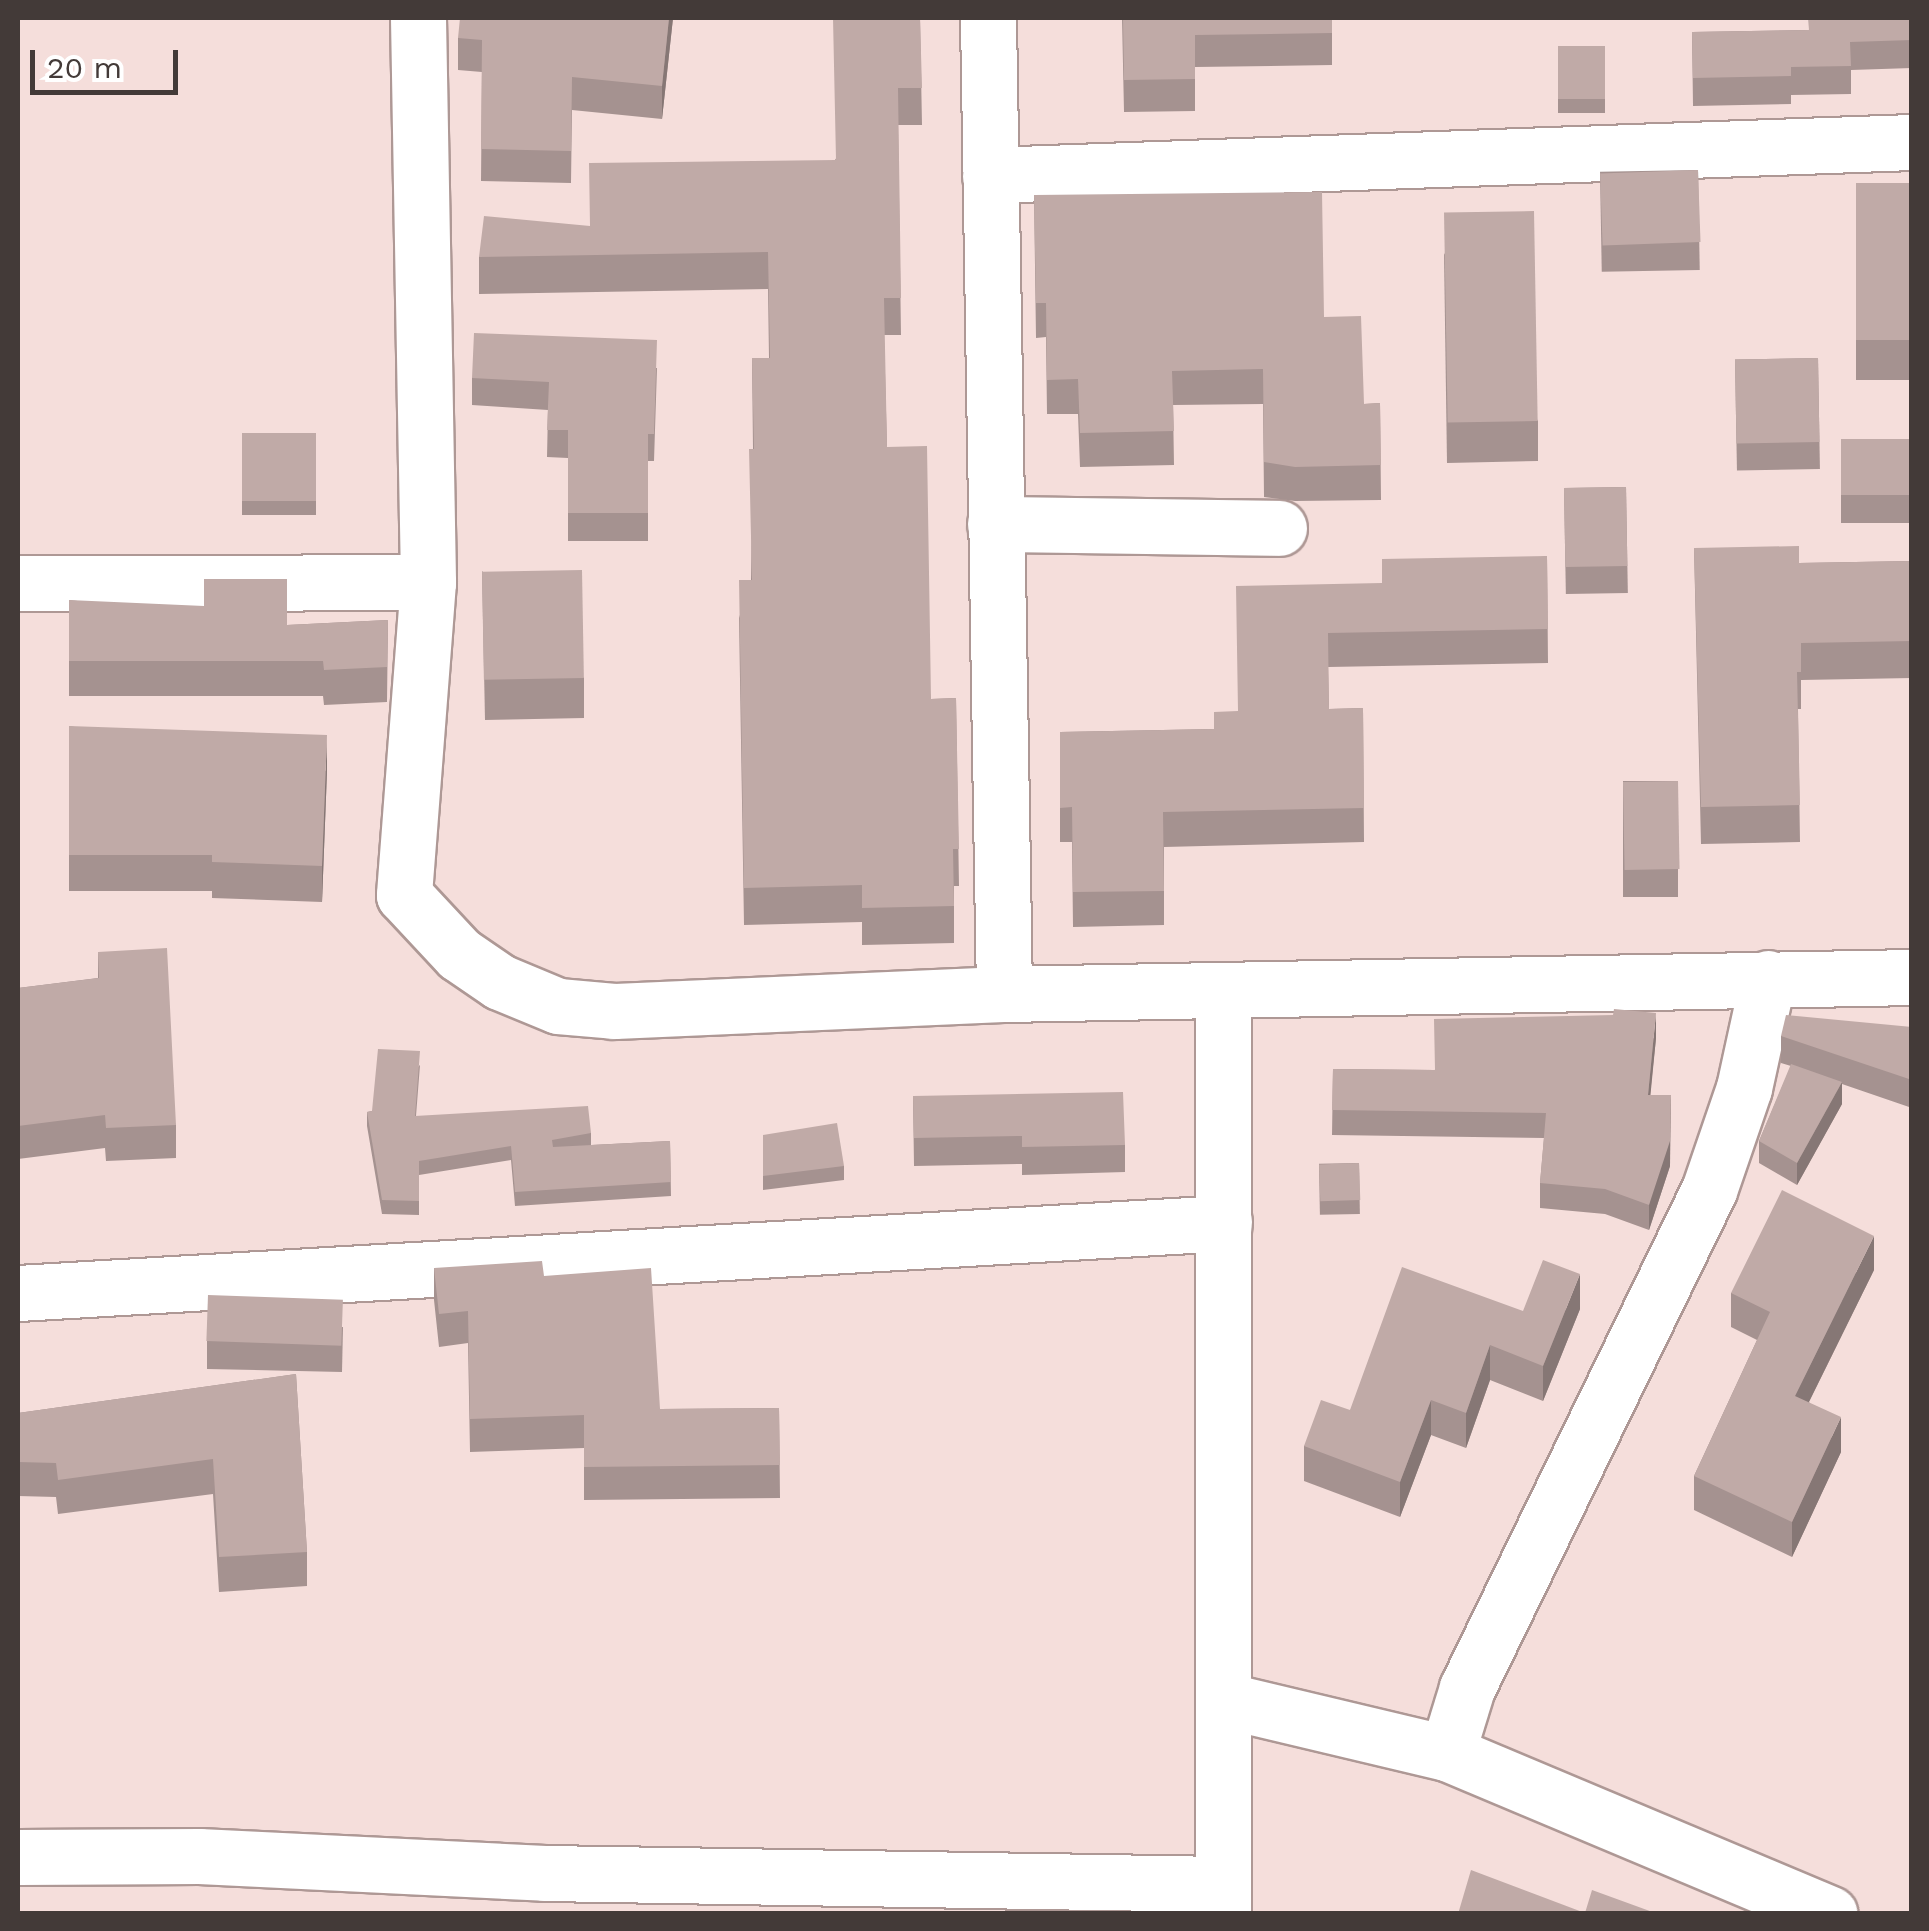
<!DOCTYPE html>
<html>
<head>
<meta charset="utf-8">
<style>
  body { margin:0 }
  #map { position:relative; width:1929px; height:1931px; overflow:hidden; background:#f5dedb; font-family:"Work Sans",sans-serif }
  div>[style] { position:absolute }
  .roads { filter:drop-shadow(2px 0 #ae9895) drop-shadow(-2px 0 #ae9895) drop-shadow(0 2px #ae9895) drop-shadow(0 -2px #ae9895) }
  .minor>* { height:55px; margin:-27.5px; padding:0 27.5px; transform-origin:27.5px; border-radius:27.5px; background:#fff }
  .wall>* { inset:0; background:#a59290; transform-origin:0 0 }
  .shaded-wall>* { inset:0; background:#867775 }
  .building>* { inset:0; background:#c0aaa7; transform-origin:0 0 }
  span { translate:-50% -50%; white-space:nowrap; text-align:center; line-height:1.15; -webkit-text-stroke:10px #fff; paint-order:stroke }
  .frame { position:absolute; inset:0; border:20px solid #433a38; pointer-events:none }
  .scale { position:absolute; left:30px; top:50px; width:148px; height:45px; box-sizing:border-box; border:5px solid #433a38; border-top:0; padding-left:12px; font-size:30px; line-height:35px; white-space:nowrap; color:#433a38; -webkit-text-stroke:8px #fff; paint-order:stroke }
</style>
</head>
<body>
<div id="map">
  <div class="roads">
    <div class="minor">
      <i style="left:418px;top:18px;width:564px;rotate:88.98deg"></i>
      <i style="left:428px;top:582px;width:314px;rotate:94.4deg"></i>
      <i style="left:404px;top:895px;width:81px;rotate:47deg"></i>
      <i style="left:459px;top:954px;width:50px;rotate:34.3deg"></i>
      <i style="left:500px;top:982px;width:63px;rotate:22.5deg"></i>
      <i style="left:558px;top:1006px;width:56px;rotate:5.1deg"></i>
      <i style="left:614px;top:1011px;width:390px;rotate:-2.5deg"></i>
      <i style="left:1004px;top:994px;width:908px;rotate:-1.07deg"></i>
      <i style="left:988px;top:18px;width:976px;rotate:89.06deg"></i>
      <i style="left:990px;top:175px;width:923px;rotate:-2.05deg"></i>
      <i style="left:995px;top:524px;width:284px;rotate:0.8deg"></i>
      <i style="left:18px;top:583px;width:410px;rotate:-0.1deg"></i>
      <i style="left:1768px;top:978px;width:113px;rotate:102.3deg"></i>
      <i style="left:1744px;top:1088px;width:108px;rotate:108.9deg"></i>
      <i style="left:1709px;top:1190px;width:554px;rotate:115.92deg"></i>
      <i style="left:1467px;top:1688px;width:68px;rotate:107.1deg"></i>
      <i style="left:1447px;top:1753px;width:415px;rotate:22.8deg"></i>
      <i style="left:18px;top:1293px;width:1208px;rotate:-3.32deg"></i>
      <i style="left:1224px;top:1700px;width:229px;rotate:13.4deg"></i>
      <i style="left:18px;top:1857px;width:181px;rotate:-0.3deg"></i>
      <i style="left:199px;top:1856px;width:346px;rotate:2.8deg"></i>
      <i style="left:545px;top:1873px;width:678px;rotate:0.93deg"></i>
      <i style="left:1223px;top:1914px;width:922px;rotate:-90deg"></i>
    </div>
  </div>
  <div class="wall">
    <i style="clip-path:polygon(673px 18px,662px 119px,572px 110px,571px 183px,481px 181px,482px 72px,458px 70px,458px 38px)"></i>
    <i style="clip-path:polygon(920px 18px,922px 125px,898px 125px,901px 335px,884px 335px,887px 447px,931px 699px,956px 698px,959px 886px,954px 886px,954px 943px,862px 945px,862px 922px,744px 925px,739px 618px,751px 580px,753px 449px,752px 358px,769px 358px,768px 289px,479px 294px,479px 257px,835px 160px)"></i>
    <i style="clip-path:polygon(1122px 18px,1332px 18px,1332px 65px,1195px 67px,1195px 111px,1124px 112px)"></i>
    <i style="clip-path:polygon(1912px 18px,1912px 68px,1851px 70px,1851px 94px,1791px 95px,1791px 104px,1693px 106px,1692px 32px,1808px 30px)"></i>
    <i style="left:1605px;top:46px;width:67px;height:47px;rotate:90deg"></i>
    <i style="left:1698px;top:170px;width:100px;height:98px;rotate:89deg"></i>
    <i style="left:1912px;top:183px;width:197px;height:56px;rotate:90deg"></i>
    <i style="clip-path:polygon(1034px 195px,1324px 317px,1364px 404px,1380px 403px,1381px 500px,1295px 501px,1264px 497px,1263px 404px,1173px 405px,1174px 465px,1080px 467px,1078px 414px,1047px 414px,1046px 337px,1036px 338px)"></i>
    <i style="clip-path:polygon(1444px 253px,1538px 421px,1538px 461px,1447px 463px)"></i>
    <i style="left:1818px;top:358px;width:111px;height:83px;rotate:89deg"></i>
    <i style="clip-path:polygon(657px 368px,654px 461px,648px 461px,648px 541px,568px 541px,568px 458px,547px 457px,548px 410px,472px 405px,472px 378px)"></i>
    <i style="left:242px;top:433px;width:74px;height:82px"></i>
    <i style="left:1912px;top:439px;width:84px;height:71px;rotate:90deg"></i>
    <i style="left:1626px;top:487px;width:106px;height:62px;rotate:89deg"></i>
    <i style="clip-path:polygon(1694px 548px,1799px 563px,1912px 561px,1912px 678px,1801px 680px,1801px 709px,1798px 709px,1800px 842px,1701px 844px)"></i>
    <i style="clip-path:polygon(1547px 556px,1548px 663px,1328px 667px,1329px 709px,1363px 708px,1364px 842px,1164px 847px,1164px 925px,1073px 927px,1072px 842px,1060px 842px,1060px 732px,1214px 729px,1238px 711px,1382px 583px)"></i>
    <i style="clip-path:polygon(482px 571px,584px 678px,584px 718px,485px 720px)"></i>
    <i style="clip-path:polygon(69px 600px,287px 625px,388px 620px,387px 702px,324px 705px,323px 696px,69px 696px)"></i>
    <i style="clip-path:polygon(69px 726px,327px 771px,322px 902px,212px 898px,212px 891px,69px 891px)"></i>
    <i style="left:1678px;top:781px;width:116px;height:55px;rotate:90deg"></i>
    <i style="clip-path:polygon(98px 952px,176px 1125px,176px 1158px,106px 1161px,105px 1148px,18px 1159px,18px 988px,98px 978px)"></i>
    <i style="clip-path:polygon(1912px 1027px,1912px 1108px,1842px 1084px,1842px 1104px,1797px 1185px,1759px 1163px,1759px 1141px,1791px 1066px,1781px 1063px,1781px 1036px)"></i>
    <i style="clip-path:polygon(1656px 1038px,1650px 1095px,1670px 1166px,1649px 1230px,1605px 1214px,1540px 1208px,1540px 1183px,1544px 1138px,1332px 1135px,1333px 1069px,1434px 1070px)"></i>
    <i style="clip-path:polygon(420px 1065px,416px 1116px,591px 1133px,591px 1145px,670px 1141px,671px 1196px,515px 1206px,511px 1160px,419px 1175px,419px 1215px,382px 1214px,367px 1126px,367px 1112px,372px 1111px)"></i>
    <i style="clip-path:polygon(913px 1096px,1125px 1145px,1125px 1172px,1022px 1175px,1022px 1164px,914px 1166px)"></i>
    <i style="clip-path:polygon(763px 1135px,844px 1166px,844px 1180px,763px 1190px)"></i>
    <i style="left:1359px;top:1163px;width:51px;height:40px;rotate:89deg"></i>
    <i style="clip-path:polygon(434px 1268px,544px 1276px,660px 1409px,779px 1408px,780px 1498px,584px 1500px,584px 1448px,470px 1452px,468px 1343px,439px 1347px,434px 1300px)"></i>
    <i style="clip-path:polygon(1874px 1270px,1809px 1402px,1841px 1452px,1792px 1557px,1694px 1510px,1694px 1476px,1757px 1340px,1731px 1327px,1731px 1293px)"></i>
    <i style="clip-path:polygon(1580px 1309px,1543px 1401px,1490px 1380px,1466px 1448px,1431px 1435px,1400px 1517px,1304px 1481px,1304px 1446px,1350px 1410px,1523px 1311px)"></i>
    <i style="clip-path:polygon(343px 1327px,342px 1372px,207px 1369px,207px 1341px)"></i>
    <i style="clip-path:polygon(296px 1374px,307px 1552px,307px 1586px,219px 1592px,213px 1494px,58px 1514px,56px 1497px,18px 1496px,18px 1413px)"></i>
  </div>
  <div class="shaded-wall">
    <i style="clip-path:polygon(669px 18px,673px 18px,662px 119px,662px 86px)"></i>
    <i style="clip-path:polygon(327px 735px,327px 771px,322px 902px,322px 866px)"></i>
    <i style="clip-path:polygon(1656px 1013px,1656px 1038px,1648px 1120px,1648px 1095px)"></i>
    <i style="clip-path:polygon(1842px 1082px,1842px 1104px,1797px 1185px,1797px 1163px)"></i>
    <i style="clip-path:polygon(1671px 1095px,1670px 1166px,1649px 1230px,1649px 1205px)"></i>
    <i style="clip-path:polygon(1874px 1236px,1874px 1270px,1795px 1430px,1795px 1396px)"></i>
    <i style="clip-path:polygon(1580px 1274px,1580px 1309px,1543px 1401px,1543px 1366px)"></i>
    <i style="clip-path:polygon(1490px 1345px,1490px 1380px,1466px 1448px,1466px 1413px)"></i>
    <i style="clip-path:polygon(1431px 1400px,1431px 1435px,1400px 1517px,1400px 1482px)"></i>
    <i style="clip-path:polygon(1841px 1417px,1841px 1452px,1792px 1557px,1792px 1522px)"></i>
  </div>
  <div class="building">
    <i style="clip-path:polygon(460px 18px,669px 18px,662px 86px,572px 77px,571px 151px,481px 149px,482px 40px,458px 38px)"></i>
    <i style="clip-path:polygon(833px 18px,920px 18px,922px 88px,898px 88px,901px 298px,884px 298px,887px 447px,927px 446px,931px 699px,956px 698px,959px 849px,953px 849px,954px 906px,862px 908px,862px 885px,744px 888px,739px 580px,752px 580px,749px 449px,754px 449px,752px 358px,770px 358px,768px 252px,479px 257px,484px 216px,590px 226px,589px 163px,836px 160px)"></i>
    <i style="clip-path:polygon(1123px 18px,1332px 18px,1332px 33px,1195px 35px,1195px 79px,1124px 80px)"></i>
    <i style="clip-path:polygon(1808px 18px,1912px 18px,1912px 40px,1850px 42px,1851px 66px,1791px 67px,1791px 76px,1693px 78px,1692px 32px,1809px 30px)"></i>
    <i style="left:1605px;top:46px;width:53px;height:47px;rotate:90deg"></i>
    <i style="left:1698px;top:170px;width:72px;height:98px;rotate:88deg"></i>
    <i style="left:1912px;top:183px;width:157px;height:56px;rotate:90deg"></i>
    <i style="clip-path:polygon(1322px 192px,1324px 317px,1361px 316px,1364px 404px,1380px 403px,1381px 465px,1295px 467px,1264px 462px,1263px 369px,1172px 371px,1174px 431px,1080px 433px,1078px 379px,1047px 380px,1046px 303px,1036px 303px,1034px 195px)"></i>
    <i style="left:1534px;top:211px;width:210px;height:90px;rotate:89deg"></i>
    <i style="clip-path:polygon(474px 333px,657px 340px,654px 434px,648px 434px,648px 513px,568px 513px,568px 430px,547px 430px,549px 382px,472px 378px)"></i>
    <i style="left:1818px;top:358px;width:84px;height:83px;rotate:89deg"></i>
    <i style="left:242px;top:433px;width:74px;height:68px"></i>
    <i style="left:1912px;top:439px;width:56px;height:71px;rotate:90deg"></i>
    <i style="left:1626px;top:487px;width:79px;height:62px;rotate:89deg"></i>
    <i style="clip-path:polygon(1799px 546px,1799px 563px,1912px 561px,1912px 641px,1801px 643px,1801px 672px,1797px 672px,1800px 805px,1701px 807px,1694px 548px)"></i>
    <i style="clip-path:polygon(1547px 556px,1548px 629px,1328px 633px,1329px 709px,1363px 708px,1364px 808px,1163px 812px,1164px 891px,1073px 892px,1072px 807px,1060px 808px,1060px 732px,1214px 729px,1214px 712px,1238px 711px,1236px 586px,1382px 583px,1382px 559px)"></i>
    <i style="left:582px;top:570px;width:108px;height:100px;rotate:89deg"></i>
    <i style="clip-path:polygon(204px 579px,287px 579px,287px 625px,388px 620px,387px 667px,324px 670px,323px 661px,69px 661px,69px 600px,204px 606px)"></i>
    <i style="clip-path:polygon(69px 726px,327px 735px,322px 866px,212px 862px,212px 855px,69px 855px)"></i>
    <i style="left:1678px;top:781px;width:88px;height:55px;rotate:89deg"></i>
    <i style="clip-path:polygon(167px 948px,176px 1125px,106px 1128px,105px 1115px,18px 1126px,18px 988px,99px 978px,98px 952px)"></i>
    <i style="clip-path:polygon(1614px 1009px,1656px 1013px,1648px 1095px,1671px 1095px,1670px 1141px,1649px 1205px,1605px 1189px,1540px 1183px,1546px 1113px,1332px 1110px,1333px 1069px,1435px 1070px,1434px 1019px,1613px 1015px)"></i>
    <i style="clip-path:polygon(1786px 1015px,1912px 1027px,1912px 1080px,1781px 1036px)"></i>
    <i style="clip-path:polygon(378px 1049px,420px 1051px,415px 1116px,588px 1106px,591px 1133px,552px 1140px,553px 1147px,670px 1141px,671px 1182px,515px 1192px,511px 1146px,419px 1161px,419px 1201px,382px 1200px,367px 1112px,372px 1111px)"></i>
    <i style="clip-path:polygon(1791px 1064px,1842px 1082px,1797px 1163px,1759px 1141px)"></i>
    <i style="clip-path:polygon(1123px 1092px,1125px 1145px,1022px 1147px,1022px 1136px,914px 1138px,913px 1096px)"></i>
    <i style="clip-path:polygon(837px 1123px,844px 1166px,763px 1176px,763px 1135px)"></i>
    <i style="left:1359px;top:1163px;width:37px;height:40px;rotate:88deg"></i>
    <i style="clip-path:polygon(1782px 1190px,1874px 1236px,1795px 1396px,1841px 1417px,1792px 1522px,1694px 1476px,1770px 1312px,1731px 1293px)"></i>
    <i style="clip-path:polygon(1543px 1260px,1580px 1274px,1543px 1366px,1490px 1345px,1466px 1413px,1431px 1400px,1400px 1482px,1304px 1446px,1321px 1400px,1350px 1410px,1402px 1267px,1523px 1311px)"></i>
    <i style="clip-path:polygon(542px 1261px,544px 1276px,651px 1268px,660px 1409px,779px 1408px,780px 1465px,584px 1467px,584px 1415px,470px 1419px,468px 1311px,439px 1314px,434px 1268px)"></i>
    <i style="left:208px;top:1295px;width:135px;height:46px;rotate:2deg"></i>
    <i style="clip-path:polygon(296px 1374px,307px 1552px,219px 1557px,213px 1459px,58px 1480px,56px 1463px,18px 1462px,18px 1413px)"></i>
    <i style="clip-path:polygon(1471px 1870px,1585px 1913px,1592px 1890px,1658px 1914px,1458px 1914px)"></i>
  </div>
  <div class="frame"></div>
  <div class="scale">20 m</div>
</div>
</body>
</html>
